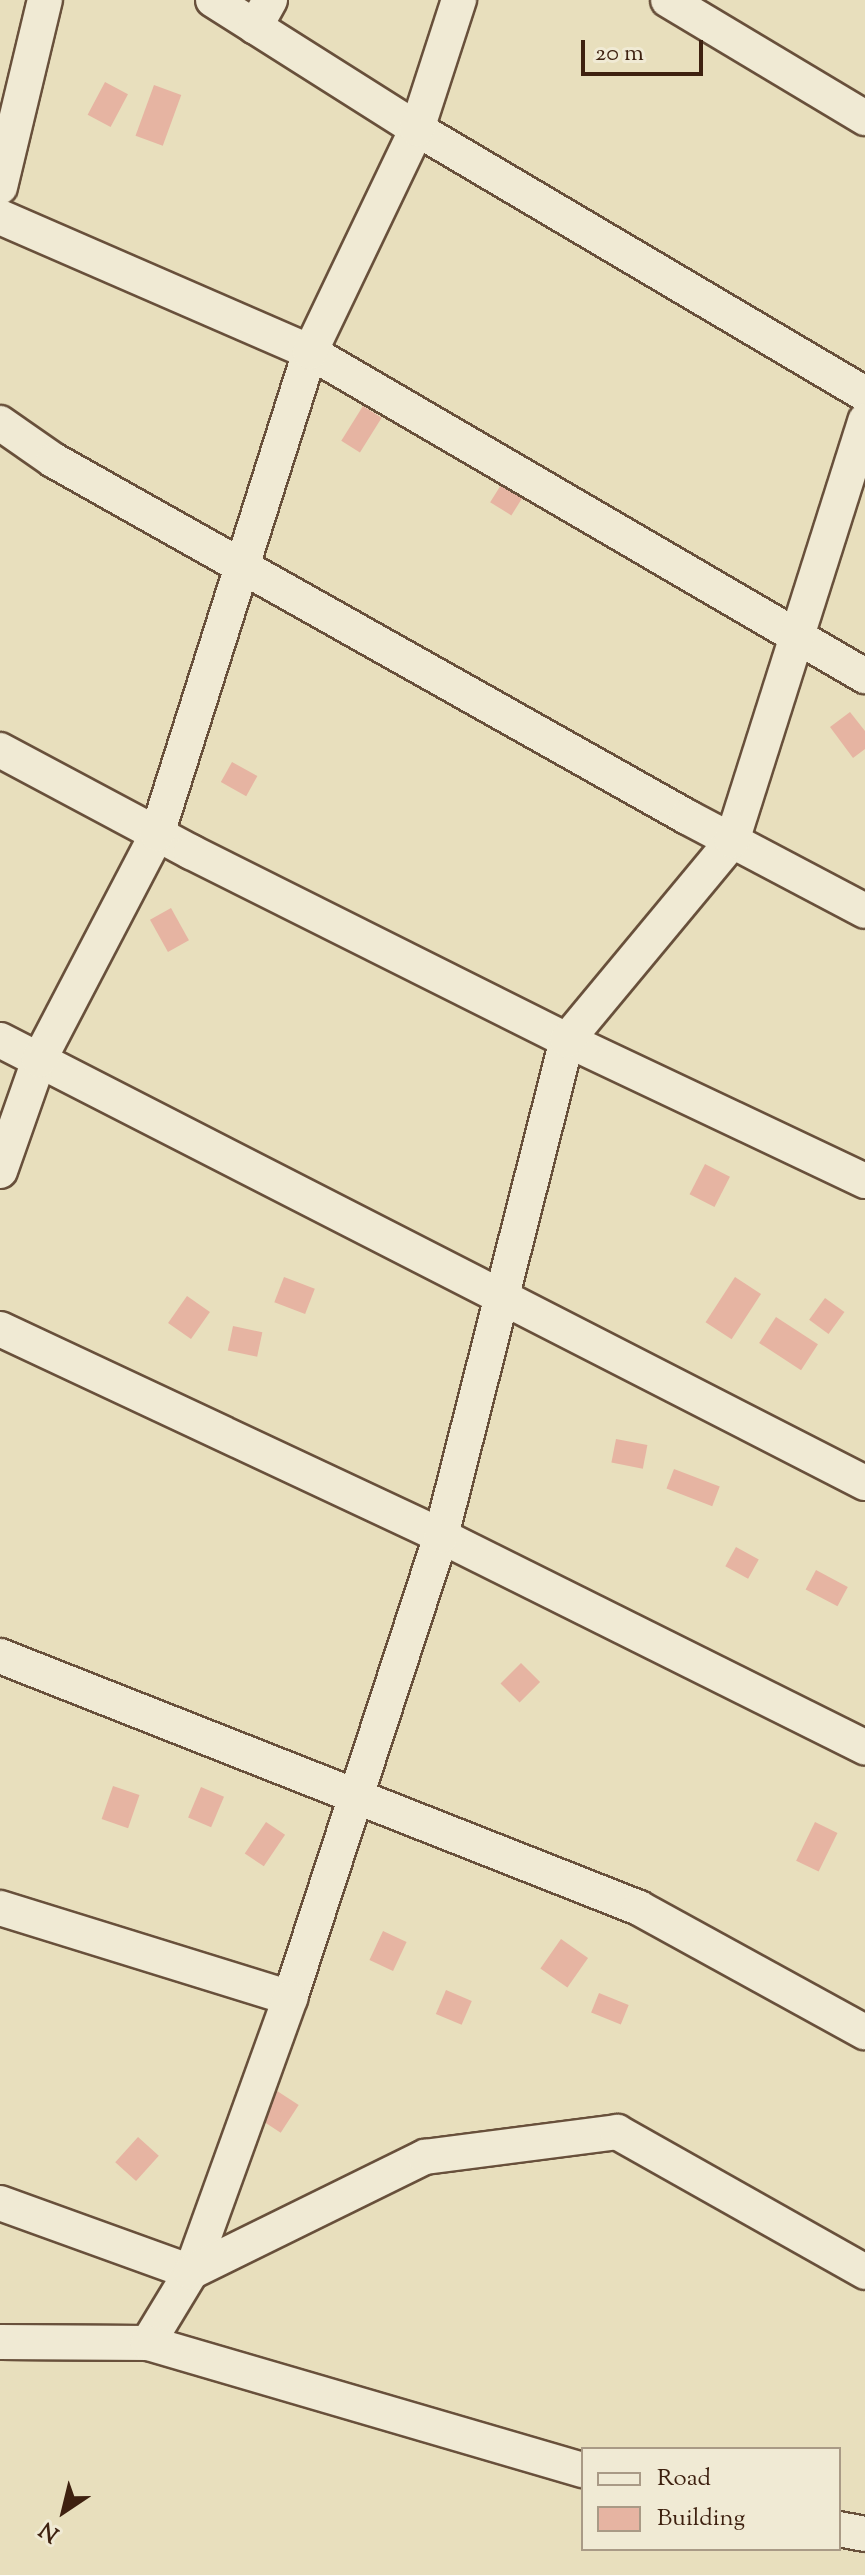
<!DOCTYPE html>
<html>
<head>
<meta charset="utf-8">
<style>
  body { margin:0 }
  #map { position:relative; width:865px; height:2575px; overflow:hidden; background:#e8dfbd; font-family:"Sorts Mill Goudy",serif }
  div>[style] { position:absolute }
  .building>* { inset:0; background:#e6b4a2; transform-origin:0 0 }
  .roads { filter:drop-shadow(2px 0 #68503b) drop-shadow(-2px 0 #68503b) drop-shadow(0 2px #68503b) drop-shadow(0 -2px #68503b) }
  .minor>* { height:34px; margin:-17px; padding:0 17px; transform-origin:17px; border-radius:17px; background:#f0ead4 }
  span { translate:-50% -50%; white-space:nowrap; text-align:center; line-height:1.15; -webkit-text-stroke:6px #f0ead4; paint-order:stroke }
  .legend { position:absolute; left:581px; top:2447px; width:260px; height:104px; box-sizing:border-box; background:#f0ead4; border:2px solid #a99a86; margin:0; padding:10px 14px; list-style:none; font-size:24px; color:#3e2110 }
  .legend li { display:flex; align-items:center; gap:16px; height:40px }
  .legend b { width:40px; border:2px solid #a99a86 }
  .north { position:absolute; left:24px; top:2471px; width:80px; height:80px; -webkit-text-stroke:6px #f0ead4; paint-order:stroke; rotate:215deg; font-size:22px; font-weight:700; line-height:32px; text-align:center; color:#3e2110 }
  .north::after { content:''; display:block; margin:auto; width:28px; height:36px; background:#3e2110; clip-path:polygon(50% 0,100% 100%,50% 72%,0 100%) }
  .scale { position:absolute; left:581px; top:40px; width:122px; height:36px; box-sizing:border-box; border:4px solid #3e2110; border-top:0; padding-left:10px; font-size:24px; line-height:28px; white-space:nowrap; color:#3e2110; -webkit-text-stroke:6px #f0ead4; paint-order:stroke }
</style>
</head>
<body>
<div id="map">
  <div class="building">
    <i style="left:105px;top:82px;width:26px;height:37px;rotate:28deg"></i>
    <i style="left:154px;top:85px;width:29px;height:54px;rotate:20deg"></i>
    <i style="left:363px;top:406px;width:22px;height:41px;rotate:32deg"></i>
    <i style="left:514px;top:464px;width:25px;height:45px;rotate:32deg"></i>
    <i style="clip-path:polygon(850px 712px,865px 731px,865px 749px,853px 758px,830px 727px)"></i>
    <i style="left:232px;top:762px;width:29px;height:23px;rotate:29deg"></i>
    <i style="left:171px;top:908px;width:37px;height:24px;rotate:61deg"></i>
    <i style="left:705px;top:1164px;width:28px;height:34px;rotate:27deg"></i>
    <i style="left:284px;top:1277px;width:33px;height:27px;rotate:21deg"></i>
    <i style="left:735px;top:1277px;width:31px;height:54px;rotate:33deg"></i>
    <i style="left:187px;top:1296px;width:28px;height:33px;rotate:35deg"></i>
    <i style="left:825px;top:1298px;width:24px;height:27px;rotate:36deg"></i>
    <i style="left:776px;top:1317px;width:50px;height:31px;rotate:33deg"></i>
    <i style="left:233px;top:1326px;width:30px;height:25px;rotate:12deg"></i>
    <i style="left:616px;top:1439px;width:32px;height:24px;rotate:11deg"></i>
    <i style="left:674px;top:1469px;width:49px;height:21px;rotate:21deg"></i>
    <i style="left:736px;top:1547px;width:26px;height:22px;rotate:29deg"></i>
    <i style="left:816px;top:1570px;width:36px;height:22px;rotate:28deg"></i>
    <i style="left:521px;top:1663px;width:27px;height:29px;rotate:45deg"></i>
    <i style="left:113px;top:1786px;width:28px;height:35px;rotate:19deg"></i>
    <i style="left:201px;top:1787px;width:25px;height:33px;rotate:23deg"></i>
    <i style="left:266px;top:1822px;width:23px;height:38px;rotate:34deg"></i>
    <i style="left:815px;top:1822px;width:25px;height:43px;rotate:26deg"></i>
    <i style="left:383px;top:1931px;width:26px;height:32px;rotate:25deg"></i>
    <i style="left:561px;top:1939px;width:33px;height:36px;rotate:35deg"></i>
    <i style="left:446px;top:1990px;width:28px;height:26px;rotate:23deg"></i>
    <i style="left:599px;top:1993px;width:32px;height:21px;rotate:22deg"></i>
    <i style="left:271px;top:2087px;width:33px;height:33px;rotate:33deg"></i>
    <i style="left:138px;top:2137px;width:28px;height:34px;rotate:42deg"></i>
  </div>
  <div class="roads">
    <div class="minor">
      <i style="left:213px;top:0;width:241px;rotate:32.3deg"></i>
      <i style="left:417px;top:129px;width:521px;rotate:30.61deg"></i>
      <i style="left:668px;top:0;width:230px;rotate:30.9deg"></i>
      <i style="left:255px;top:27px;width:31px;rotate:-61deg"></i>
      <i style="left:0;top:187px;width:192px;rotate:-76.5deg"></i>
      <i style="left:0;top:217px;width:338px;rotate:23.5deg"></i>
      <i style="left:310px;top:352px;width:643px;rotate:30.28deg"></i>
      <i style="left:0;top:423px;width:65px;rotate:34.9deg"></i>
      <i style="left:53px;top:460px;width:728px;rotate:29.38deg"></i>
      <i style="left:687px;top:817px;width:201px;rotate:27.8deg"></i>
      <i style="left:0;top:750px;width:217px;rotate:28.1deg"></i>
      <i style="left:191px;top:852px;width:420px;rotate:26.6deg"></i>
      <i style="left:567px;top:1040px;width:330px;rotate:25.3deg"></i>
      <i style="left:0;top:1040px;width:972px;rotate:27.12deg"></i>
      <i style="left:0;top:1171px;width:118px;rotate:-70.6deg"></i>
      <i style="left:39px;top:1060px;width:255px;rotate:-62.4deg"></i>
      <i style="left:157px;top:834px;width:506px;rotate:-72.39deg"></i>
      <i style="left:310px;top:352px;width:247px;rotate:-64.4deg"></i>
      <i style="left:417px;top:129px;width:136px;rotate:-72deg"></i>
      <i style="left:0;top:1329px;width:487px;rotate:25.1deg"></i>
      <i style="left:441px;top:1536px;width:474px;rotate:26.5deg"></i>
      <i style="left:0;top:1656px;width:687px;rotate:21.52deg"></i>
      <i style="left:639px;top:1908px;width:258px;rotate:28.8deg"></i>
      <i style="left:0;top:1908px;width:304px;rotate:17.2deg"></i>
      <i style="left:290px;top:1998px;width:486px;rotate:-71.9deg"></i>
      <i style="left:441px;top:1536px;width:512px;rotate:-75.75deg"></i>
      <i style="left:567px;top:1040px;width:259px;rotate:-50.3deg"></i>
      <i style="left:732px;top:841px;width:441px;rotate:-72.4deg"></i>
      <i style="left:0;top:2203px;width:203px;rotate:19.9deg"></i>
      <i style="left:191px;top:2272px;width:291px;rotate:-70.1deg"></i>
      <i style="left:0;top:2342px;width:148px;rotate:0.4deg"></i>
      <i style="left:148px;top:2343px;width:83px;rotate:-58.8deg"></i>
      <i style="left:191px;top:2272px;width:261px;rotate:-26.2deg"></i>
      <i style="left:425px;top:2157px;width:194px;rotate:-7.4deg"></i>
      <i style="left:617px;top:2132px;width:285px;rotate:29.4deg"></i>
      <i style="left:148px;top:2343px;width:453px;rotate:16.3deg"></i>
      <i style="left:839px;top:2529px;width:26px;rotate:11deg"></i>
    </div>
  </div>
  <ul class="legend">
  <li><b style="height:10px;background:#f0ead4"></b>Road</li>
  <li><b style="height:22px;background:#e6b4a2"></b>Building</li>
  </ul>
  <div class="north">N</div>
  <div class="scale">20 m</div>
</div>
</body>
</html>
